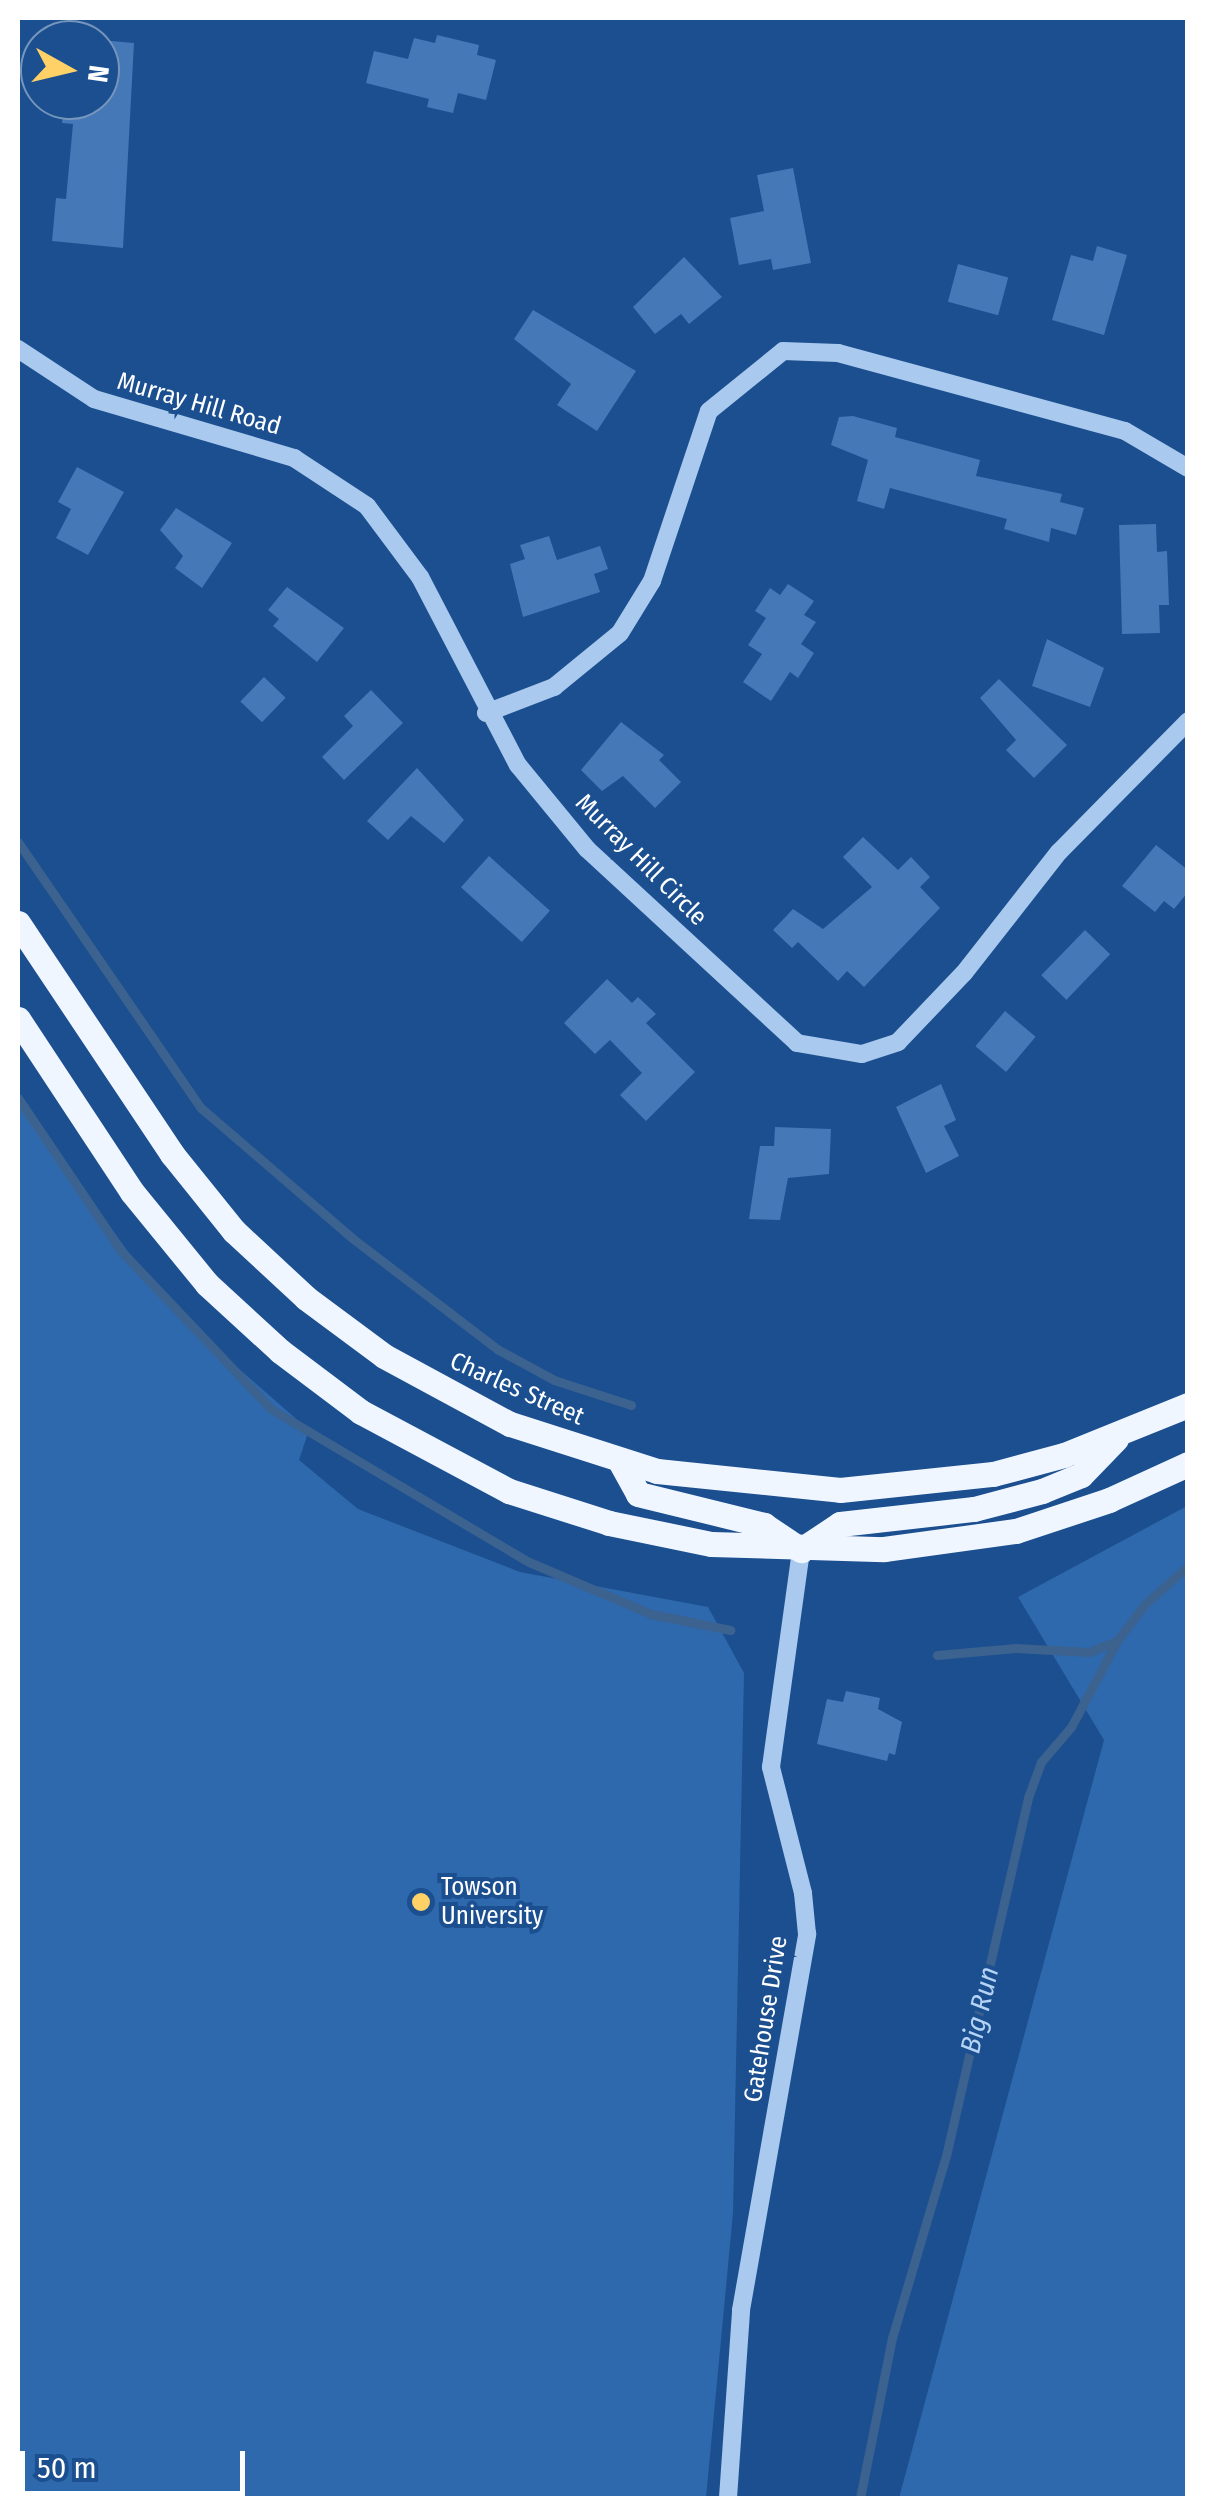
<!DOCTYPE html>
<html>
<head>
<meta charset="utf-8">
<style>
  body { margin:0 }
  #map { position:relative; width:1205px; height:2516px; overflow:hidden; background:#1b4f8f; font-family:"Fira Sans Condensed",sans-serif }
  div>[style] { position:absolute }
  .green>* { inset:0; background:#2e69ad }
  .stream>* { height:9px; margin:-4.5px; padding:0 4.5px; transform-origin:4.5px; border-radius:4.5px; background:#3c6290 }
  .building>* { inset:0; background:#4478b7; transform-origin:0 0 }
  .minor>* { height:18px; margin:-9px; padding:0 9px; transform-origin:9px; border-radius:9px; background:#a9c9ee }
  .major>* { height:25px; margin:-12.5px; padding:0 12.5px; transform-origin:12.5px; border-radius:12.5px; background:#f0f6ff }
  .dots>* { width:28px; height:28px; translate:-50% -50%; box-sizing:border-box; border:5px solid #1b4f8f; border-radius:50% }
  span { translate:-50% -50%; white-space:nowrap; text-align:center; line-height:1.15; -webkit-text-stroke:8px #1b4f8f; paint-order:stroke }
  .street-label { font-size:25px; color:#fff }
  .poi-label { font-size:25px; color:#fff }
  .left { translate:0 -50%; text-align:left }
  .water-label { font-size:28px; color:#b5d3f5; font-style:italic }
  .frame { position:absolute; inset:0; border:20px solid #fff; pointer-events:none }
  .north { position:absolute; left:20px; top:20px; width:100px; height:100px; box-sizing:border-box; background:#1b4f8f; border:2px solid #7695bc; border-radius:50%; rotate:98deg; font-size:28px; font-weight:700; line-height:40px; text-align:center; color:#fff }
  .north::after { content:''; display:block; margin:auto; width:35px; height:45px; background:#ffd166; clip-path:polygon(50% 0,100% 100%,50% 72%,0 100%) }
  .scale { position:absolute; left:20px; top:2451px; width:225px; height:45px; box-sizing:border-box; border:5px solid #fff; border-top:0; padding-left:12px; font-size:30px; line-height:35px; white-space:nowrap; color:#fff; -webkit-text-stroke:8px #1b4f8f; paint-order:stroke }
</style>
</head>
<body>
<div id="map">
  <div class="green">
    <i style="clip-path:polygon(18px 1101px,170px 1309px,309px 1430px,299px 1460px,358px 1509px,520px 1572px,708px 1607px,744px 1673px,733px 2213px,706px 2498px,18px 2498px)"></i>
    <i style="clip-path:polygon(1187px 1506px,1187px 2498px,899px 2498px,1104px 1740px,1018px 1597px)"></i>
  </div>
  <div class="stream">
    <i style="left:18px;top:842px;width:323px;rotate:55.5deg"></i>
    <i style="left:201px;top:1108px;width:199px;rotate:40.7deg"></i>
    <i style="left:352px;top:1238px;width:183px;rotate:37.4deg"></i>
    <i style="left:497px;top:1349px;width:65px;rotate:28.5deg"></i>
    <i style="left:554px;top:1380px;width:81px;rotate:18deg"></i>
    <i style="left:18px;top:1098px;width:186px;rotate:56deg"></i>
    <i style="left:122px;top:1252px;width:216px;rotate:46.5deg"></i>
    <i style="left:271px;top:1409px;width:300px;rotate:30.7deg"></i>
    <i style="left:529px;top:1562px;width:133px;rotate:23.1deg"></i>
    <i style="left:651px;top:1614px;width:81px;rotate:11.4deg"></i>
    <i style="left:937px;top:1655px;width:79px;rotate:-5.1deg"></i>
    <i style="left:1016px;top:1648px;width:73px;rotate:3.1deg"></i>
    <i style="left:1089px;top:1652px;width:29px;rotate:-22deg"></i>
    <i style="left:860px;top:2498px;width:163px;rotate:-78.7deg"></i>
    <i style="left:892px;top:2338px;width:190px;rotate:-73.5deg"></i>
    <i style="left:946px;top:2156px;width:370px;rotate:-77.1deg"></i>
    <i style="left:1029px;top:1795px;width:35px;rotate:-70deg"></i>
    <i style="left:1041px;top:1762px;width:46px;rotate:-49.4deg"></i>
    <i style="left:1071px;top:1727px;width:98px;rotate:-61.9deg"></i>
    <i style="left:1117px;top:1641px;width:45px;rotate:-53.1deg"></i>
    <i style="left:1144px;top:1605px;width:59px;rotate:-41.6deg"></i>
  </div>
  <div class="building">
    <i style="clip-path:polygon(437px 35px,479px 45px,477px 55px,496px 60px,486px 100px,458px 93px,453px 113px,427px 107px,429px 99px,366px 83px,374px 51px,408px 59px,414px 38px,435px 43px)"></i>
    <i style="clip-path:polygon(100px 40px,134px 43px,123px 248px,52px 241px,56px 198px,66px 199px,73px 124px,62px 123px,65px 100px,100px 100px)"></i>
    <i style="clip-path:polygon(793px 168px,811px 263px,773px 270px,771px 259px,739px 265px,730px 218px,764px 211px,757px 175px)"></i>
    <i style="clip-path:polygon(1097px 246px,1127px 255px,1104px 335px,1052px 320px,1071px 255px,1093px 261px)"></i>
    <i style="clip-path:polygon(684px 257px,722px 297px,689px 324px,681px 314px,655px 334px,633px 307px)"></i>
    <i style="left:958px;top:264px;width:52px;height:39px;rotate:15deg"></i>
    <i style="clip-path:polygon(533px 310px,636px 371px,597px 431px,557px 405px,571px 384px,514px 339px)"></i>
    <i style="clip-path:polygon(853px 416px,897px 428px,895px 437px,980px 460px,976px 476px,1062px 494px,1060px 502px,1084px 508px,1076px 535px,1051px 528px,1049px 542px,1004px 529px,1007px 519px,890px 488px,884px 509px,857px 501px,868px 460px,831px 445px,839px 417px)"></i>
    <i style="clip-path:polygon(77px 467px,124px 492px,88px 555px,56px 538px,71px 509px,58px 502px)"></i>
    <i style="clip-path:polygon(176px 508px,232px 543px,202px 588px,175px 568px,183px 556px,160px 530px)"></i>
    <i style="clip-path:polygon(1156px 524px,1157px 552px,1167px 551px,1169px 605px,1159px 605px,1160px 633px,1122px 634px,1119px 525px)"></i>
    <i style="clip-path:polygon(549px 536px,557px 560px,600px 546px,608px 569px,594px 574px,600px 592px,523px 617px,510px 564px,525px 559px,520px 545px)"></i>
    <i style="clip-path:polygon(788px 584px,814px 601px,804px 615px,816px 622px,801px 644px,814px 653px,798px 678px,790px 672px,771px 701px,743px 682px,762px 654px,748px 645px,766px 618px,755px 611px,770px 588px,780px 595px)"></i>
    <i style="clip-path:polygon(287px 587px,344px 628px,317px 662px,273px 626px,279px 619px,268px 610px)"></i>
    <i style="clip-path:polygon(1047px 639px,1104px 668px,1090px 707px,1032px 686px)"></i>
    <i style="left:264px;top:677px;width:30px;height:34px;rotate:44deg"></i>
    <i style="clip-path:polygon(999px 679px,1067px 745px,1034px 778px,1006px 750px,1016px 740px,980px 698px)"></i>
    <i style="clip-path:polygon(371px 690px,403px 723px,344px 780px,322px 757px,353px 726px,344px 716px)"></i>
    <i style="clip-path:polygon(621px 722px,664px 755px,659px 760px,681px 782px,655px 808px,623px 776px,602px 791px,581px 770px)"></i>
    <i style="clip-path:polygon(417px 768px,464px 820px,444px 843px,411px 816px,388px 840px,367px 821px)"></i>
    <i style="clip-path:polygon(863px 837px,898px 870px,911px 857px,930px 877px,920px 887px,940px 908px,864px 987px,847px 971px,838px 981px,798px 942px,792px 948px,773px 930px,793px 909px,823px 929px,872px 887px,843px 857px)"></i>
    <i style="clip-path:polygon(1156px 845px,1188px 870px,1188px 892px,1174px 909px,1164px 901px,1155px 912px,1122px 886px)"></i>
    <i style="left:489px;top:856px;width:82px;height:42px;rotate:42deg"></i>
    <i style="left:1085px;top:930px;width:35px;height:63px;rotate:44deg"></i>
    <i style="clip-path:polygon(607px 979px,632px 1003px,638px 997px,656px 1014px,646px 1023px,695px 1072px,646px 1121px,620px 1095px,642px 1073px,610px 1040px,595px 1054px,564px 1023px)"></i>
    <i style="left:1005px;top:1011px;width:40px;height:46px;rotate:40deg"></i>
    <i style="clip-path:polygon(941px 1084px,956px 1120px,944px 1126px,959px 1156px,926px 1173px,896px 1107px)"></i>
    <i style="clip-path:polygon(775px 1127px,831px 1129px,829px 1174px,788px 1178px,780px 1220px,749px 1219px,760px 1146px,774px 1146px)"></i>
    <i style="clip-path:polygon(846px 1691px,880px 1698px,878px 1709px,902px 1722px,895px 1755px,889px 1753px,887px 1761px,817px 1744px,827px 1699px,843px 1702px)"></i>
  </div>
  <div class="minor">
    <i style="left:18px;top:349px;width:91px;rotate:33.3deg"></i>
    <i style="left:94px;top:399px;width:209px;rotate:16.4deg"></i>
    <i style="left:294px;top:458px;width:87px;rotate:33.3deg"></i>
    <i style="left:367px;top:506px;width:89px;rotate:53.3deg"></i>
    <i style="left:420px;top:577px;width:212px;rotate:62.5deg"></i>
    <i style="left:518px;top:765px;width:109px;rotate:50.6deg"></i>
    <i style="left:587px;top:849px;width:286px;rotate:42.7deg"></i>
    <i style="left:797px;top:1043px;width:66px;rotate:9.6deg"></i>
    <i style="left:862px;top:1054px;width:38px;rotate:-18deg"></i>
    <i style="left:898px;top:1042px;width:95px;rotate:-46.3deg"></i>
    <i style="left:964px;top:973px;width:154px;rotate:-51.9deg"></i>
    <i style="left:1059px;top:852px;width:184px;rotate:-45.4deg"></i>
    <i style="left:486px;top:713px;width:73px;rotate:-20.9deg"></i>
    <i style="left:554px;top:687px;width:85px;rotate:-39.3deg"></i>
    <i style="left:620px;top:633px;width:61px;rotate:-58.4deg"></i>
    <i style="left:652px;top:581px;width:179px;rotate:-71.5deg"></i>
    <i style="left:709px;top:411px;width:95px;rotate:-39deg"></i>
    <i style="left:783px;top:351px;width:55px;rotate:2.1deg"></i>
    <i style="left:838px;top:353px;width:297px;rotate:15.2deg"></i>
    <i style="left:1125px;top:431px;width:73px;rotate:30.4deg"></i>
    <i style="left:728px;top:2498px;width:188px;rotate:-86deg"></i>
    <i style="left:741px;top:2310px;width:382px;rotate:-80deg"></i>
    <i style="left:807px;top:1934px;width:41px;rotate:-95.6deg"></i>
    <i style="left:803px;top:1893px;width:130px;rotate:-104.3deg"></i>
    <i style="left:771px;top:1767px;width:219px;rotate:-82.1deg"></i>
  </div>
  <div class="major">
    <i style="left:18px;top:923px;width:278px;rotate:56.3deg"></i>
    <i style="left:172px;top:1154px;width:99px;rotate:51.2deg"></i>
    <i style="left:234px;top:1231px;width:98px;rotate:42.9deg"></i>
    <i style="left:306px;top:1298px;width:97px;rotate:36.6deg"></i>
    <i style="left:384px;top:1356px;width:143px;rotate:28.4deg"></i>
    <i style="left:510px;top:1424px;width:154px;rotate:17.7deg"></i>
    <i style="left:657px;top:1471px;width:184px;rotate:5.9deg"></i>
    <i style="left:840px;top:1490px;width:154px;rotate:-6deg"></i>
    <i style="left:993px;top:1474px;width:73px;rotate:-15deg"></i>
    <i style="left:1064px;top:1455px;width:134px;rotate:-22deg"></i>
    <i style="left:18px;top:1019px;width:207px;rotate:56.6deg"></i>
    <i style="left:132px;top:1192px;width:119px;rotate:50.8deg"></i>
    <i style="left:207px;top:1284px;width:99px;rotate:42.5deg"></i>
    <i style="left:280px;top:1351px;width:101px;rotate:37deg"></i>
    <i style="left:361px;top:1412px;width:168px;rotate:28.1deg"></i>
    <i style="left:509px;top:1491px;width:105px;rotate:17.7deg"></i>
    <i style="left:609px;top:1523px;width:104px;rotate:11.6deg"></i>
    <i style="left:711px;top:1544px;width:173px;rotate:1.7deg"></i>
    <i style="left:884px;top:1549px;width:133px;rotate:-7.8deg"></i>
    <i style="left:1016px;top:1531px;width:98px;rotate:-18.4deg"></i>
    <i style="left:1109px;top:1500px;width:87px;rotate:-24.5deg"></i>
    <i style="left:621px;top:1463px;width:35px;rotate:61deg"></i>
    <i style="left:638px;top:1494px;width:130px;rotate:13.8deg"></i>
    <i style="left:764px;top:1525px;width:45px;rotate:34deg"></i>
    <i style="left:801px;top:1550px;width:47px;rotate:-33.7deg"></i>
    <i style="left:840px;top:1524px;width:135px;rotate:-6.4deg"></i>
    <i style="left:974px;top:1509px;width:70px;rotate:-14.8deg"></i>
    <i style="left:1042px;top:1491px;width:42px;rotate:-22.3deg"></i>
    <i style="left:1081px;top:1475px;width:50px;rotate:-45.8deg"></i>
  </div>
  <div class="dots">
    <i style="left:421px;top:1902px;background:#ffd166"></i>
  </div>
  <div class="street-label">
    <span style="left:199px;top:404px;rotate:16deg">Murray Hill Road</span>
    <span style="left:641px;top:860px;rotate:45deg">Murray Hill Circle</span>
    <span style="left:517px;top:1389px;rotate:24deg">Charles Street</span>
    <span style="left:766px;top:2019px;rotate:-81deg">Gatehouse Drive</span>
  </div>
  <div class="poi-label">
    <span class="left" style="left:441px;top:1902px">Towson<br>University</span>
  </div>
  <div class="water-label">
    <span style="left:980px;top:2010px;rotate:-77deg">Big Run</span>
  </div>
  <div class="frame"></div>
  <div class="north">N</div>
  <div class="scale">50 m</div>
</div>
</body>
</html>
